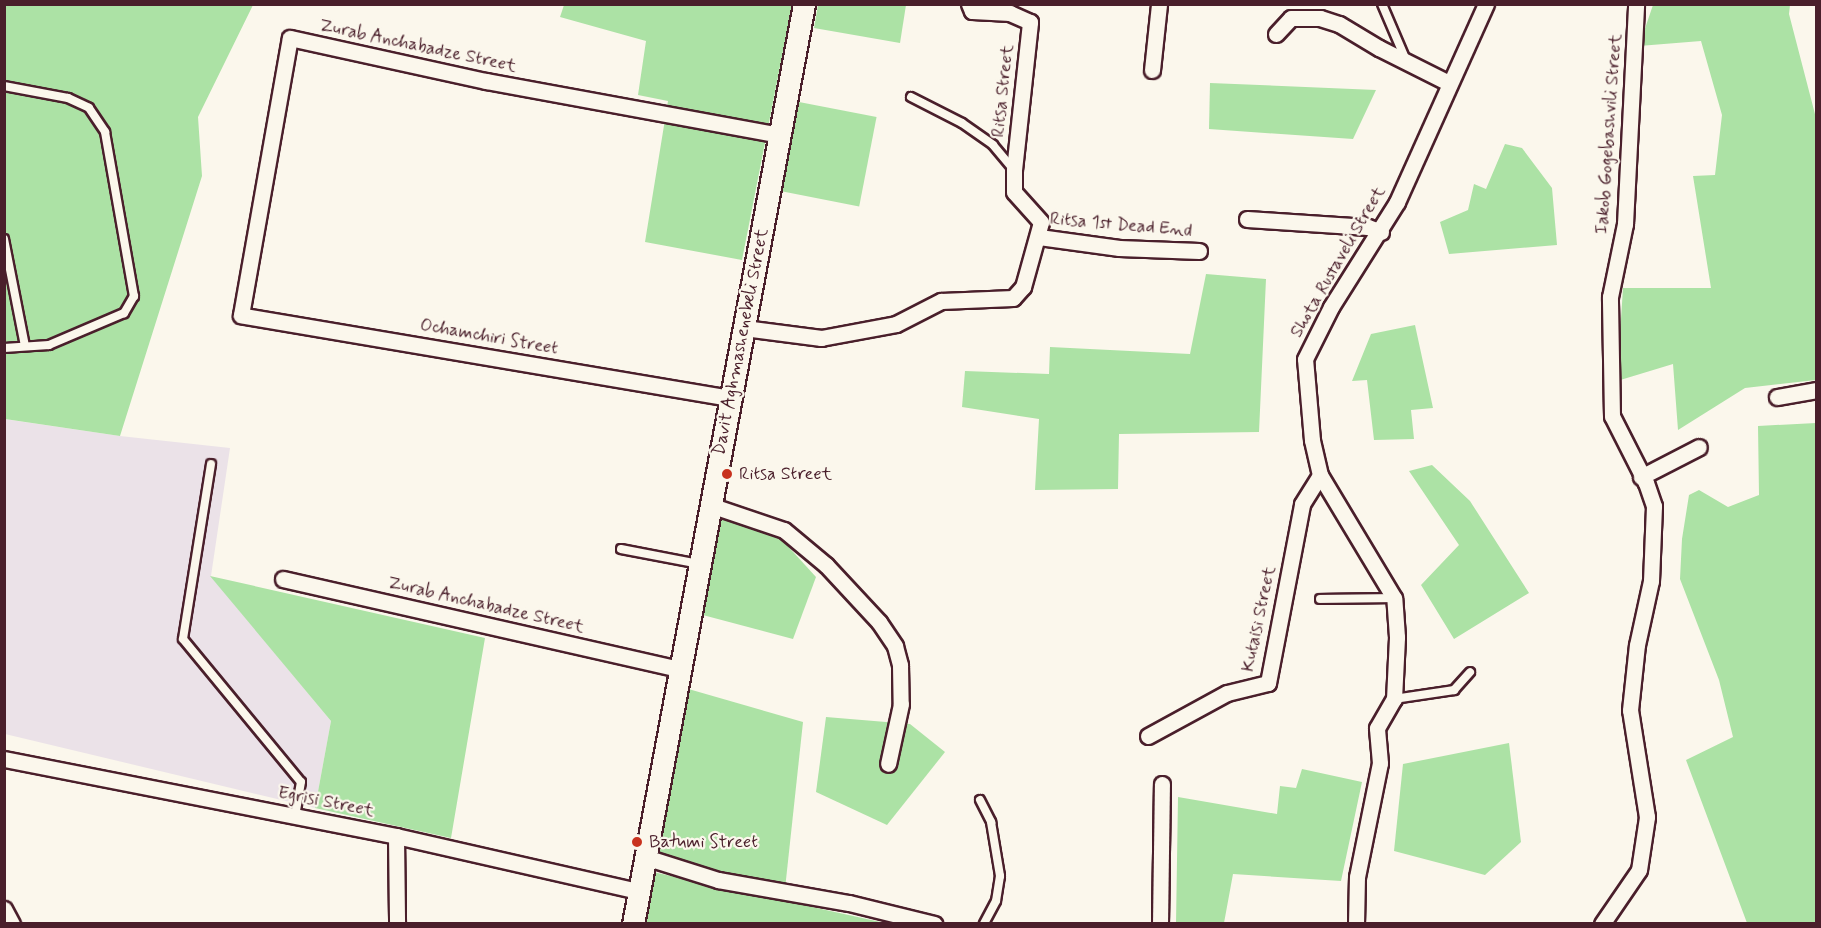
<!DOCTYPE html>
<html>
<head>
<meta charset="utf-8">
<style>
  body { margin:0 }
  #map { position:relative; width:1821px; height:928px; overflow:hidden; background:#fbf7ec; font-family:Mynerve,sans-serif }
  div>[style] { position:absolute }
  .built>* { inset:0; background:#ebe2e8 }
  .green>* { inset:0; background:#ace2a5; transform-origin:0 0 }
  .roads { filter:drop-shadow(2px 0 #4a1f2b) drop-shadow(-2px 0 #4a1f2b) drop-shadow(0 2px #4a1f2b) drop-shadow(0 -2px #4a1f2b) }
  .lane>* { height:8px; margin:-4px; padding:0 4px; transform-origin:4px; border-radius:4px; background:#fbf7ec }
  .street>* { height:15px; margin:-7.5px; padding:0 7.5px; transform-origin:7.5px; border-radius:7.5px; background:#fbf7ec }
  .secondary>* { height:21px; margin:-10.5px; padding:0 10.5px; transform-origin:10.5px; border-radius:10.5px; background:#fbf7ec }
  .dots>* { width:16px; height:16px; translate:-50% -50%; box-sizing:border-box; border:3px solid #fbf7ec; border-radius:50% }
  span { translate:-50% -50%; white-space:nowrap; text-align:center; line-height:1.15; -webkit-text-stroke:4.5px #fbf7ec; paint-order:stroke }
  .street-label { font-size:18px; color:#4a1f2b }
  .poi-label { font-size:18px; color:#4a1f2b }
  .left { translate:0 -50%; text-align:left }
  .frame { position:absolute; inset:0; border:6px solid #4a1f2b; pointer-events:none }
</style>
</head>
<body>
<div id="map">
  <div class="built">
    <i style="clip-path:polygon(4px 419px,120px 436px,230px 448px,211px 576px,331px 721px,315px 808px,5px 734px)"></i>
  </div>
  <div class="green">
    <i style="clip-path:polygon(4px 5px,253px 5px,198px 117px,202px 176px,120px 436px,5px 419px)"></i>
    <i style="clip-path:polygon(564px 5px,792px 5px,742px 260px,645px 242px,668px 101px,638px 95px,646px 41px,560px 17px)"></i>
    <i style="clip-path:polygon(818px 5px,906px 5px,900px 43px,814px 28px)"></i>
    <i style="clip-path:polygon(1653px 5px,1790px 5px,1789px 14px,1816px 118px,1816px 380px,1745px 388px,1678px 430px,1673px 364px,1617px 381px,1623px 288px,1711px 288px,1693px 176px,1715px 175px,1722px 115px,1701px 41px,1639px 46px)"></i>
    <i style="clip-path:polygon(1210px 83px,1376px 90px,1353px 139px,1209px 129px)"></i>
    <i style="left:799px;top:102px;width:79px;height:91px;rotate:11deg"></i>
    <i style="clip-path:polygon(1505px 144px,1522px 148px,1552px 188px,1557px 245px,1449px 254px,1440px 222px,1468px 210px,1474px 184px,1486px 189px)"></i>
    <i style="clip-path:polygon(1206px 274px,1266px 279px,1259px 432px,1119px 434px,1118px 489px,1035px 490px,1039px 419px,962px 407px,965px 371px,1049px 374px,1050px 347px,1190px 354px)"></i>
    <i style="clip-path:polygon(1415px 325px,1433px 408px,1411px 410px,1414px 439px,1374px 440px,1367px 380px,1352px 381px,1371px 334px)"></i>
    <i style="clip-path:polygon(1816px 423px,1816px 923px,1747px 923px,1686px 760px,1733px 737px,1719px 680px,1680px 579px,1682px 539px,1689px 495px,1699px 490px,1728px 507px,1759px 495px,1758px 426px)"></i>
    <i style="clip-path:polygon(1432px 465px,1470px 501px,1529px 593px,1454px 639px,1421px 585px,1459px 545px,1409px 471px)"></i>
    <i style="clip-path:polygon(718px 516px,774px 531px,816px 577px,793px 639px,699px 614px)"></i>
    <i style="clip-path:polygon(210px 576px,485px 638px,451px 838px,315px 808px,331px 721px)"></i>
    <i style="clip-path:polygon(685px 688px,803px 722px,785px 889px,654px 854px)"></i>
    <i style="clip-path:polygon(826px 717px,910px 724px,945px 752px,887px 825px,816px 792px)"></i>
    <i style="clip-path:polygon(1509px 743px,1521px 842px,1485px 875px,1394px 851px,1403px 764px)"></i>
    <i style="clip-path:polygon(1302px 769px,1362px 782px,1341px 881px,1233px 874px,1224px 923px,1176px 923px,1178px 797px,1277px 814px,1280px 786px,1296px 788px)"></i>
    <i style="clip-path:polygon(653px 872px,885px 923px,643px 924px)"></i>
  </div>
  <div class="roads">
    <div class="lane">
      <i style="left:1382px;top:4px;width:59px;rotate:66.9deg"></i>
      <i style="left:4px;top:86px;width:65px;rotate:10.6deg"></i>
      <i style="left:68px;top:98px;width:23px;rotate:25deg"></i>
      <i style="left:89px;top:108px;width:29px;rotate:56deg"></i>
      <i style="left:105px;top:132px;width:167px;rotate:80deg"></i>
      <i style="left:134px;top:296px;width:20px;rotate:120deg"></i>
      <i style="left:124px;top:313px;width:82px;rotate:156.9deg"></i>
      <i style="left:49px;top:345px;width:45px;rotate:176.2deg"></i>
      <i style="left:911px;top:97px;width:57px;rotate:27deg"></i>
      <i style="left:962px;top:123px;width:38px;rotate:35deg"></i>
      <i style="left:993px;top:145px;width:31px;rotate:50deg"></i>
      <i style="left:4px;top:239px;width:109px;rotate:78.9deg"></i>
      <i style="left:211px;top:464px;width:177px;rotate:99.1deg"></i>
      <i style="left:183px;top:639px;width:185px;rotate:50.5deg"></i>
      <i style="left:301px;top:782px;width:35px;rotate:100deg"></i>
      <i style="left:621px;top:549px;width:79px;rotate:10.9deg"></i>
      <i style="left:1320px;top:599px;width:74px;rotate:-0.8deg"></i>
      <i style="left:1394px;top:699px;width:61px;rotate:-8.5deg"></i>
      <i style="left:1454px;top:690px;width:24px;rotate:-48deg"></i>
      <i style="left:980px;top:800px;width:25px;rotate:63deg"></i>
      <i style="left:991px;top:822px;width:55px;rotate:80.5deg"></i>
      <i style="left:1000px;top:876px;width:25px;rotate:99deg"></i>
      <i style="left:996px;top:901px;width:26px;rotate:118deg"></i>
    </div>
    <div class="street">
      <i style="left:1276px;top:34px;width:22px;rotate:-47deg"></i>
      <i style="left:1291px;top:18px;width:29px"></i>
      <i style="left:1320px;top:18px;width:20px;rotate:18deg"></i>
      <i style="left:1339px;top:24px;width:47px;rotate:31deg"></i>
      <i style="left:1379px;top:48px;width:78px;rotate:26.6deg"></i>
      <i style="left:1152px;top:70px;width:66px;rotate:-83.9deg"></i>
      <i style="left:1247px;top:219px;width:121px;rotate:3.8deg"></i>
      <i style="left:1368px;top:227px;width:14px;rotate:21deg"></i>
      <i style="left:1039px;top:237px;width:81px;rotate:7.8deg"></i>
      <i style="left:1119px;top:248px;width:80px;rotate:2.1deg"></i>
      <i style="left:744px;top:328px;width:78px;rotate:7.4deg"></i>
      <i style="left:821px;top:338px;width:76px;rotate:-10.6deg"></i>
      <i style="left:896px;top:324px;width:51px;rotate:-27.1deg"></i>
      <i style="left:941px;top:301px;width:72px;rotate:-2.4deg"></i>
      <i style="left:1013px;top:298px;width:15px;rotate:-48deg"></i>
      <i style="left:1023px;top:287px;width:67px;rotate:-74.5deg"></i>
      <i style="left:1041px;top:222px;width:40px;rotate:-132deg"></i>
      <i style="left:1014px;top:192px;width:22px;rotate:-90deg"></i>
      <i style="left:1014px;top:170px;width:149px;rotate:-83.8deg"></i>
      <i style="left:1030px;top:22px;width:22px;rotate:-156deg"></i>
      <i style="left:1010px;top:13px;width:38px;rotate:-177deg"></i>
      <i style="left:972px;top:11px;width:8px;rotate:-113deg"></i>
      <i style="left:1777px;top:397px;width:40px;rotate:-10deg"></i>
      <i style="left:730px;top:398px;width:496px;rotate:-170.4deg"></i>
      <i style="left:241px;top:315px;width:281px;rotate:-80deg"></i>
      <i style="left:290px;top:38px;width:201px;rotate:12.4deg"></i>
      <i style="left:486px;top:81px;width:299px;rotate:10.4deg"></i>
      <i style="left:1641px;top:477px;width:65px;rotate:-27.3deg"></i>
      <i style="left:710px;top:505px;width:78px;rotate:18.7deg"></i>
      <i style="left:784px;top:530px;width:55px;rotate:39.8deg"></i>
      <i style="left:826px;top:565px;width:78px;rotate:47.1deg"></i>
      <i style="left:879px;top:622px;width:29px;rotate:56deg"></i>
      <i style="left:895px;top:646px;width:20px;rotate:75deg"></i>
      <i style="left:900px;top:665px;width:39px;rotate:89deg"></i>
      <i style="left:901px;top:704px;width:61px;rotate:102.2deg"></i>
      <i style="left:283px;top:579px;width:407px;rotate:12.8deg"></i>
      <i style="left:1148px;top:736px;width:90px;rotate:-28.6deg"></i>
      <i style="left:1227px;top:693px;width:42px;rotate:-13.7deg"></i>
      <i style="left:1268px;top:683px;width:182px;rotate:-79.2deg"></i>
      <i style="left:1302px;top:504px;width:34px;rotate:-58deg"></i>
      <i style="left:4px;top:759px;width:399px;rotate:11.1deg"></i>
      <i style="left:396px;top:836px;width:248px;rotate:12.8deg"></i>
      <i style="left:396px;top:836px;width:88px;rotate:89.3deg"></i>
      <i style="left:645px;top:857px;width:77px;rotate:17.5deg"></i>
      <i style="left:718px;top:880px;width:133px;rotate:10deg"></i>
      <i style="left:849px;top:903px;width:88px;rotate:13.9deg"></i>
      <i style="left:4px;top:909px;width:17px;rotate:62deg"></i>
      <i style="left:1160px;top:924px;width:140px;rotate:-89.2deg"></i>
      <i style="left:1356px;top:924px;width:47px;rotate:-88.8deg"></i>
      <i style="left:1357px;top:877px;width:116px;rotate:-78.6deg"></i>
      <i style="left:1380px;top:763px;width:35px;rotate:-95deg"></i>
      <i style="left:1377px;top:728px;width:34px;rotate:-60deg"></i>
      <i style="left:1394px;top:699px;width:62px;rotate:-87.2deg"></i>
      <i style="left:1397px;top:637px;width:39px;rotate:-94deg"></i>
      <i style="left:1394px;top:598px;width:144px;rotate:-121deg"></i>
      <i style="left:1320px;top:475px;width:36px;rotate:-103deg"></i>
      <i style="left:1312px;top:440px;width:81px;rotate:-94.9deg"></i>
      <i style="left:1305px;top:359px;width:58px;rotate:-63.4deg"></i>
      <i style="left:1331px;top:307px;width:124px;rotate:-57.8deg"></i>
      <i style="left:1397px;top:202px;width:217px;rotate:-65.8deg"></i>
      <i style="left:1602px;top:924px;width:65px;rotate:-55.6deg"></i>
      <i style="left:1639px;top:870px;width:54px;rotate:-81.4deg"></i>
      <i style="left:1647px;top:817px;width:108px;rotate:-99deg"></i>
      <i style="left:1630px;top:710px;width:65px;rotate:-83.9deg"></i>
      <i style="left:1637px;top:645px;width:66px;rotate:-77.7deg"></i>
      <i style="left:1651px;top:581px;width:75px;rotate:-87.7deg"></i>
      <i style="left:1654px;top:506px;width:24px;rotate:-109deg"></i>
      <i style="left:1646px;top:483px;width:75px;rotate:-116.9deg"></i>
      <i style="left:1612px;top:416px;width:119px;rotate:-91deg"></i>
      <i style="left:1610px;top:297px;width:75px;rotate:-78.4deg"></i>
      <i style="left:1625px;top:224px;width:220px;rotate:-87.1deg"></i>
    </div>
    <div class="secondary">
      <i style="left:633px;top:924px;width:936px;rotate:-79.47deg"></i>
    </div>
  </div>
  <div class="dots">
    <i style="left:727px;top:474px;background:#c8321e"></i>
    <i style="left:637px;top:842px;background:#c8321e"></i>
  </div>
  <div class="street-label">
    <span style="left:418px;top:46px;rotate:12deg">Zurab Anchabadze Street</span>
    <span style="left:1003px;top:91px;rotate:-84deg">Ritsa Street</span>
    <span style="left:1609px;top:134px;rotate:-86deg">Iakob Gogebashvili Street</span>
    <span style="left:1121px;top:225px;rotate:5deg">Ritsa 1st Dead End</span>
    <span style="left:1338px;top:262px;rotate:-60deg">Shota Rustaveli Street</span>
    <span style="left:489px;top:337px;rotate:10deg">Ochamchiri Street</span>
    <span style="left:741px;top:342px;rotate:-79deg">Davit Aghmashenebeli Street</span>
    <span style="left:486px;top:605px;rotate:13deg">Zurab Anchabadze Street</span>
    <span style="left:1259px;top:619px;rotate:-78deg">Kutaisi Street</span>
    <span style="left:326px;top:802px;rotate:11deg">Egrisi Street</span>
  </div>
  <div class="poi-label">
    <span class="left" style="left:739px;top:474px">Ritsa Street</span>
    <span class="left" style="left:649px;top:842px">Batumi Street</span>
  </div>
  <div class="frame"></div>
</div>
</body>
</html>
